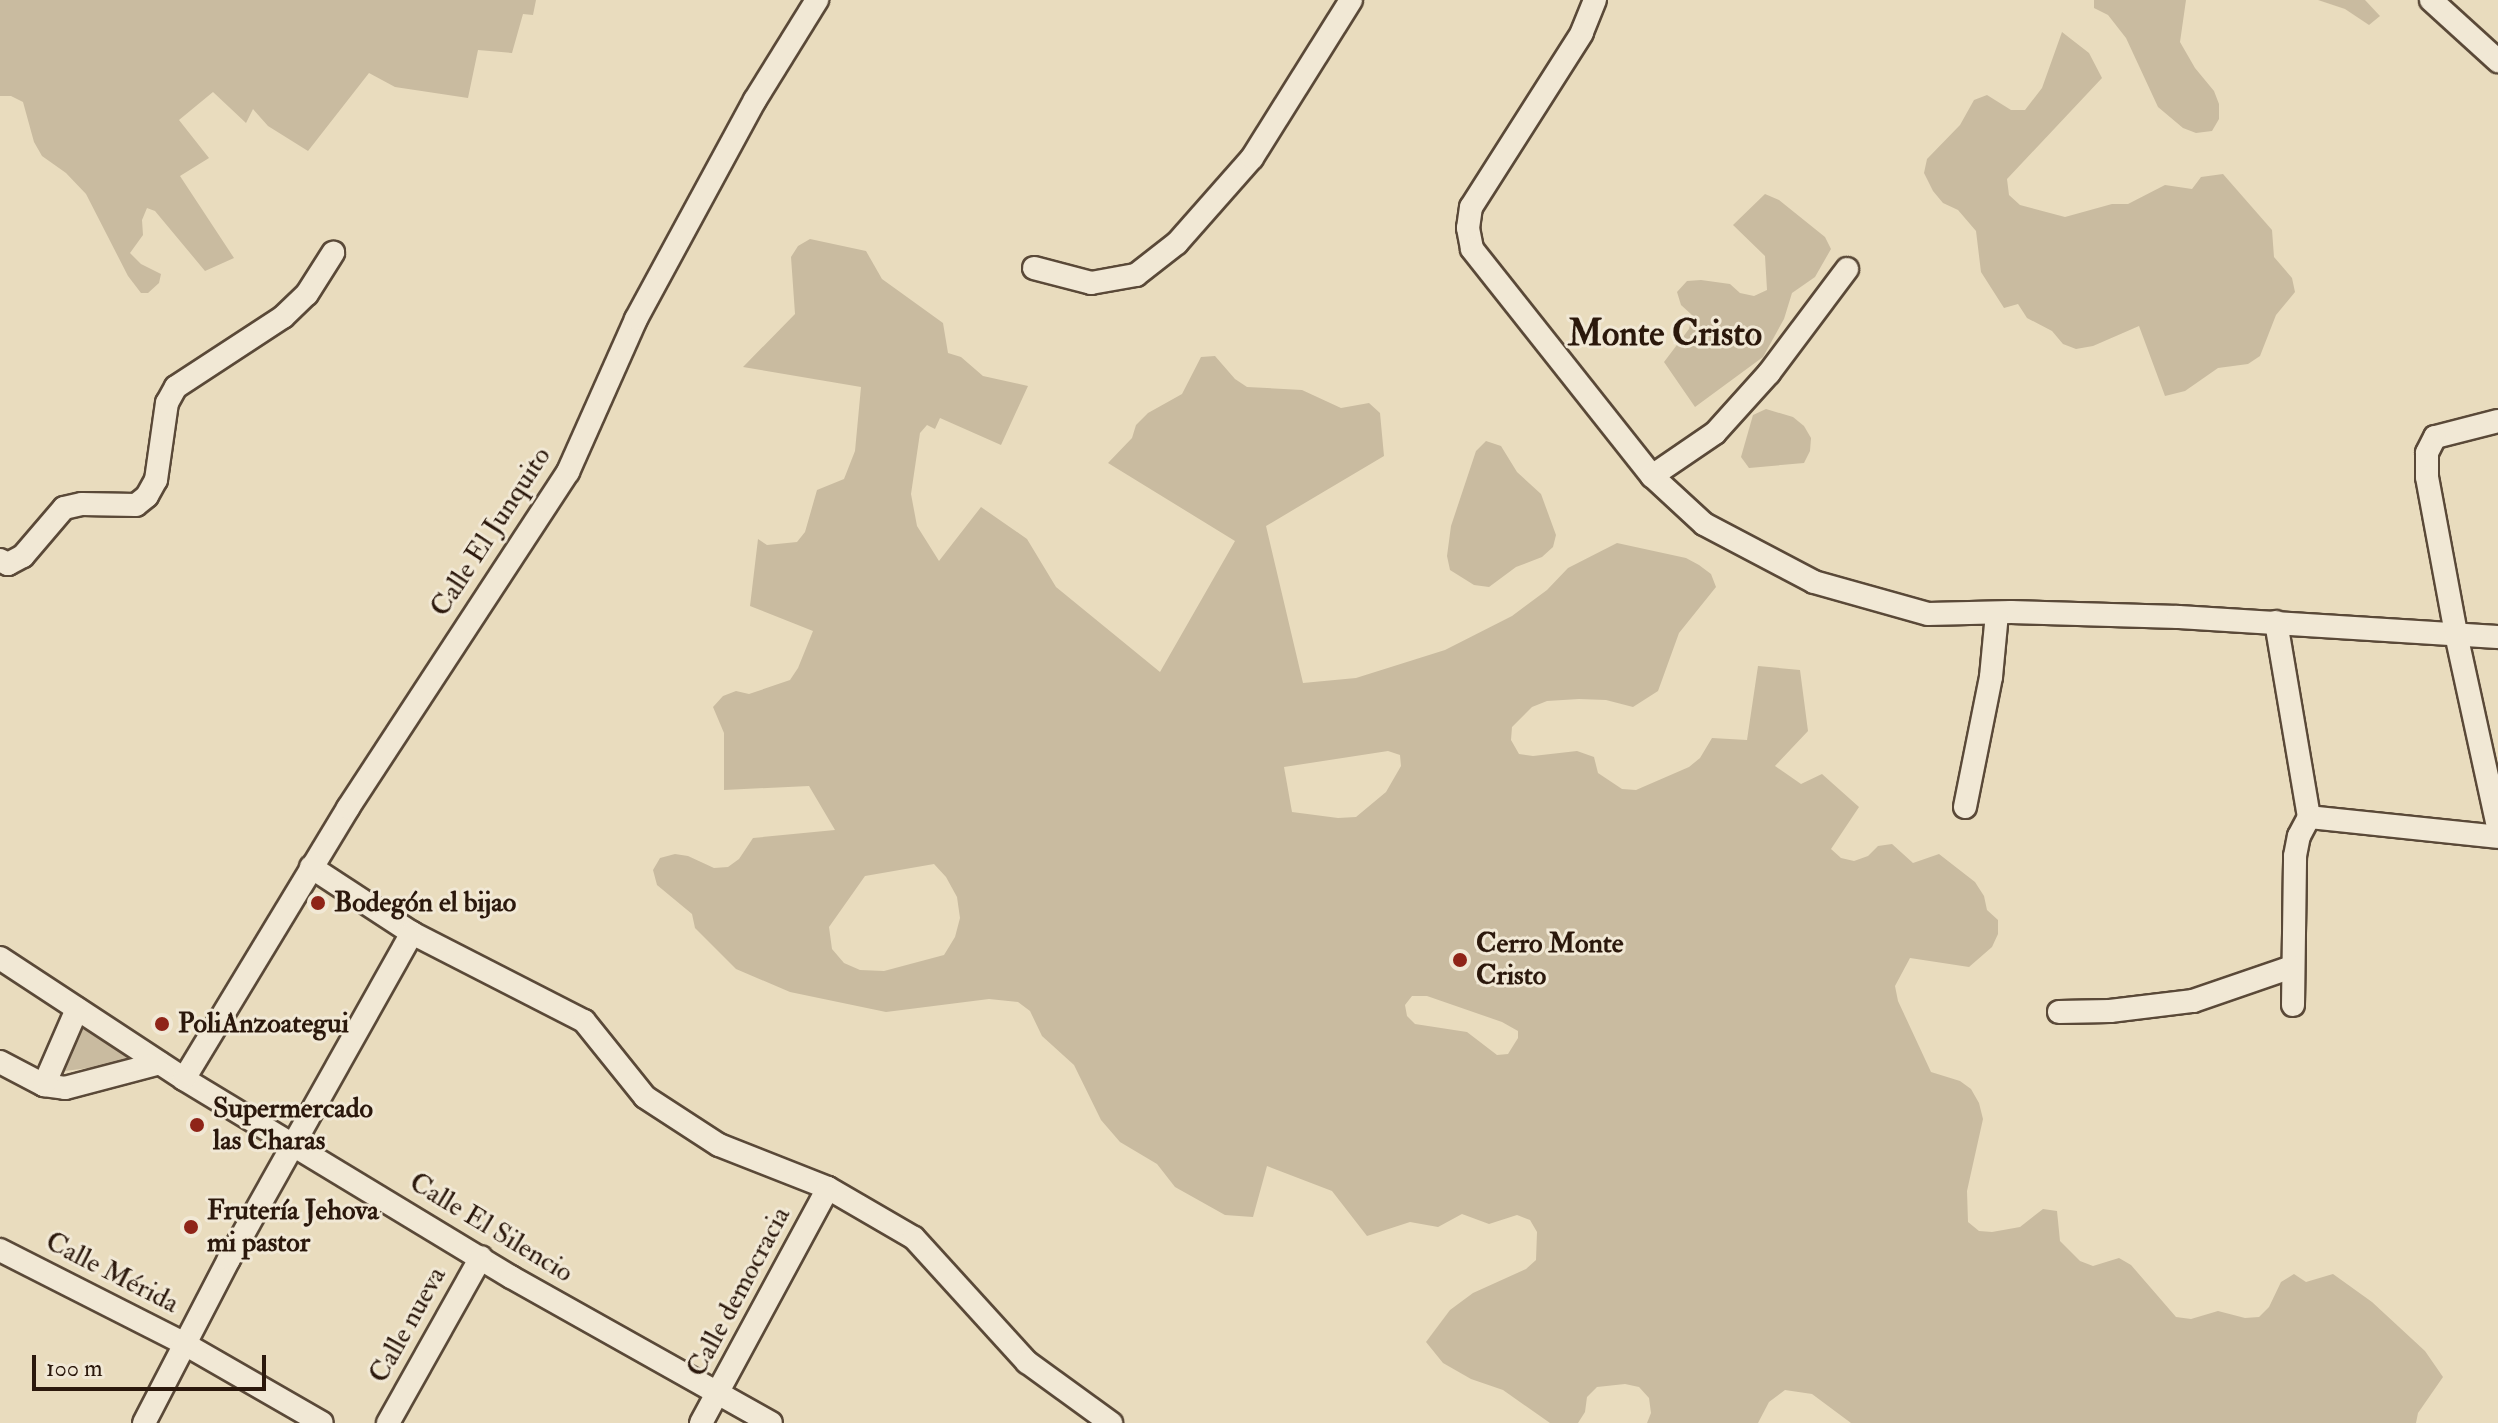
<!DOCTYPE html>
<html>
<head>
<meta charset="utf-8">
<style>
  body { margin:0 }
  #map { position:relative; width:2498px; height:1423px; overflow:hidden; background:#e9dcbe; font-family:"IM FELL Double Pica",serif }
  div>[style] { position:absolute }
  .green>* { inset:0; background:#c9bba0 }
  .roads { filter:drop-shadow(2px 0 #5a4938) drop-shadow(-2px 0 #5a4938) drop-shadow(0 2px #5a4938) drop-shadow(0 -2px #5a4938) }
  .minor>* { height:22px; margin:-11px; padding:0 11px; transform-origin:11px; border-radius:11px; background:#f1e8d5 }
  .dots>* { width:22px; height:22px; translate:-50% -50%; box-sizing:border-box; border:4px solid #f1e8d5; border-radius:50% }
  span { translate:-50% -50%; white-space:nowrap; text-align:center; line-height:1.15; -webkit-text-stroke:6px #f1e8d5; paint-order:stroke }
  .street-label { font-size:28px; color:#2b180c }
  .poi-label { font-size:28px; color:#2b180c; font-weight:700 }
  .left { translate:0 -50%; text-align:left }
  .district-label { font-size:36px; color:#2b180c; font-weight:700 }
  .scale { position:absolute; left:32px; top:1355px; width:234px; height:36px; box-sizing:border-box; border:4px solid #2b180c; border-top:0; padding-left:10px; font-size:24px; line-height:28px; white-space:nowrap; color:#2b180c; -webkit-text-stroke:6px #f1e8d5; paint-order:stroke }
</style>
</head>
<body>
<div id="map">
  <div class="green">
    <i style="clip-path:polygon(0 0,536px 0,533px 15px,523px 14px,512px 53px,478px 50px,468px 98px,395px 87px,369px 73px,308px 151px,268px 126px,253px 109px,246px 123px,213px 92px,179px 120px,209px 158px,180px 176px,234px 258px,205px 271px,155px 211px,147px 208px,142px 220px,143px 235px,130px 253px,141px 264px,161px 274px,159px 283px,148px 293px,141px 293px,128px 276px,86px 194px,66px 173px,42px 156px,34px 142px,23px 102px,11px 96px,0 96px)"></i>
    <i style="clip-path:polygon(2094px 0,2186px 0,2180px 42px,2195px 68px,2214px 91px,2219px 104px,2219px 119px,2212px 131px,2196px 133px,2183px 128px,2158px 107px,2126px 38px,2108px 15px,2094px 8px)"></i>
    <i style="clip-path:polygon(2318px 0,2365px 0,2380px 16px,2369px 25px,2345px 9px)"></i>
    <i style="clip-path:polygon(2062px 32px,2089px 53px,2102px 78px,2007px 179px,2009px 195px,2020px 205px,2065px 217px,2112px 204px,2128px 204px,2165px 185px,2192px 189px,2201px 177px,2223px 174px,2272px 230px,2274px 257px,2292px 278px,2295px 292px,2276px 315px,2260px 356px,2248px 364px,2218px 368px,2185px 391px,2165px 396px,2139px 326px,2093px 346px,2076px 349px,2063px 344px,2052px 331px,2027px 318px,2018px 304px,2004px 308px,1981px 272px,1976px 231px,1958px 210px,1943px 203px,1933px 191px,1924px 173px,1927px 159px,1960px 125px,1974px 100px,1987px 95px,2011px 110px,2025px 110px,2042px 88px)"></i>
    <i style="clip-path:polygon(1765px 194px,1779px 200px,1825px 237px,1831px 249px,1815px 277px,1792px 293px,1784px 319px,1763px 357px,1695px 407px,1664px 362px,1689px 329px,1692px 315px,1681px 305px,1677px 292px,1687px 281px,1701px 280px,1730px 284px,1740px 293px,1754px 296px,1767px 290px,1765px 256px,1733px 225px)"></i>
    <i style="clip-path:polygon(evenodd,810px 239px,866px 251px,882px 279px,943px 323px,948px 353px,961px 357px,983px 376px,1028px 386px,1001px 445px,940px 418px,935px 429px,927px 425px,920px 433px,911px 494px,917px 526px,939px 561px,981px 507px,1027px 539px,1056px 587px,1160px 672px,1235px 541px,1108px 463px,1132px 438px,1136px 425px,1148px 413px,1182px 394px,1201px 357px,1215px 356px,1235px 379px,1247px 387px,1302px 390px,1341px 408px,1369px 403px,1380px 413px,1384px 456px,1266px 526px,1303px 683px,1356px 678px,1445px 650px,1512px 616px,1547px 590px,1568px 568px,1617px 543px,1686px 558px,1699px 565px,1711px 574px,1716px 587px,1679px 633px,1658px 691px,1633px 707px,1606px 700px,1579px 699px,1547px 701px,1532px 707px,1512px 727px,1511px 740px,1519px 754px,1533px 756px,1577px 751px,1594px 757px,1598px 773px,1622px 789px,1636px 790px,1689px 767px,1700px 758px,1712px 738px,1747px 740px,1758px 666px,1800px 670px,1808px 731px,1775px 766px,1801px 784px,1822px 774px,1859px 807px,1831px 849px,1841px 858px,1854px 861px,1868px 856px,1878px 846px,1892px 844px,1913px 863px,1939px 854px,1975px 882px,1984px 896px,1987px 910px,1998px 920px,1998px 934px,1992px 947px,1969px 967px,1910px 958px,1895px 986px,1898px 1001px,1931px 1072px,1960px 1081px,1971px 1089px,1979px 1103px,1983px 1119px,1967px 1191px,1968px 1222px,1979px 1231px,1992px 1232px,2020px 1227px,2043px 1209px,2057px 1211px,2060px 1241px,2080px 1261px,2093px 1266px,2119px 1258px,2131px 1265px,2176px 1317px,2191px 1319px,2218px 1311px,2245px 1318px,2259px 1317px,2269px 1307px,2281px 1282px,2294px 1274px,2306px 1282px,2333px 1274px,2372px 1302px,2425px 1351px,2443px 1377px,2418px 1413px,2416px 1423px,1851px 1423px,1812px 1394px,1785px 1390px,1769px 1402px,1758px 1423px,1647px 1423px,1651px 1413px,1649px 1398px,1639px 1387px,1625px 1384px,1597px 1387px,1587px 1397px,1585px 1412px,1578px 1423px,1550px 1423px,1503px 1390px,1471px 1379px,1443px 1363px,1426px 1342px,1450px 1310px,1473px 1293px,1526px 1269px,1536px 1260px,1537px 1232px,1530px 1220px,1517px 1215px,1489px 1224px,1462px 1214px,1438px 1227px,1410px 1222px,1367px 1236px,1332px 1191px,1267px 1166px,1253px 1217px,1225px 1215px,1175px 1187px,1157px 1164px,1120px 1142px,1101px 1120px,1074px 1065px,1042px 1036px,1030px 1011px,1018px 1002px,989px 999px,886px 1012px,790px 992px,736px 969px,695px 928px,692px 914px,657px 885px,653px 870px,660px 858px,675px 854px,688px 856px,714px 868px,728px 867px,739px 859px,753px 838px,835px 830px,809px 786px,724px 790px,724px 733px,713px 707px,723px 696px,736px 691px,749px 694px,790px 680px,798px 668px,813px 631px,750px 606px,758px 539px,767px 545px,797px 542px,805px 532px,817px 490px,844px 479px,855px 451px,861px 387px,743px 367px,795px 314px,791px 257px,798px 246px,810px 239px,1388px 751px,1400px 755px,1401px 766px,1386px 792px,1356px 817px,1338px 818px,1292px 812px,1284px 767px,1388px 751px,810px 239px,934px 864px,946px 877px,957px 897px,960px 918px,955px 937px,944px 955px,884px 971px,860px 970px,844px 963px,832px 949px,829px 927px,865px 876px,934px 864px,810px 239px,1412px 996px,1427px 996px,1502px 1022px,1518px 1031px,1518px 1038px,1508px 1054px,1497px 1055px,1467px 1032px,1415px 1024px,1407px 1016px,1405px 1005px,1412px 996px)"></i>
    <i style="clip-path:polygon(1766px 409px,1793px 417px,1804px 426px,1811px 438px,1810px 451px,1804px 463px,1749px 468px,1741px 457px,1753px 415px)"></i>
    <i style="clip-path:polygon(1486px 441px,1501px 446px,1517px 472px,1541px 494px,1556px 535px,1553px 547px,1542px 557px,1516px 567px,1489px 587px,1474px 585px,1450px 570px,1447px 556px,1451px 526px,1476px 451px)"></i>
    <i style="clip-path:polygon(81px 1021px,136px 1062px,57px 1072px)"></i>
  </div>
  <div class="roads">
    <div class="minor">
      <i style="left:1595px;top:0;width:35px;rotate:112deg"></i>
      <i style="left:1582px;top:33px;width:206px;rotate:122.5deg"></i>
      <i style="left:1471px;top:207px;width:21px;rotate:98deg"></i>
      <i style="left:1468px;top:228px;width:21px;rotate:79deg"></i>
      <i style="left:1472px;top:249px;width:290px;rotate:51.6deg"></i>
      <i style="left:1652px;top:476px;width:71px;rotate:42.7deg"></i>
      <i style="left:1704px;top:524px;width:124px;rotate:27.8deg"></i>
      <i style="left:1814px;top:582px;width:118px;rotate:15.7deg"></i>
      <i style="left:1928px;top:614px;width:83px;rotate:-1.4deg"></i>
      <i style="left:2011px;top:612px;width:167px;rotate:1.7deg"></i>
      <i style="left:2178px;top:617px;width:321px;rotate:3.6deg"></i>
      <i style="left:2431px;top:0;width:91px;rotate:42.3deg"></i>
      <i style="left:1034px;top:268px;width:59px;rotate:14.7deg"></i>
      <i style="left:1091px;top:283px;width:46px;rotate:-10.1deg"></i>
      <i style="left:1136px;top:275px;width:52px;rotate:-38deg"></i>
      <i style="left:1177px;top:243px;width:113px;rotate:-48.6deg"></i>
      <i style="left:1252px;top:158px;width:186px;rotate:-57.9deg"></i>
      <i style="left:2498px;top:421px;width:65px;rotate:165.7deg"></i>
      <i style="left:2435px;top:437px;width:18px;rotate:117deg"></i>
      <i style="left:2427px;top:453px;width:24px;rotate:90deg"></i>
      <i style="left:2427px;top:477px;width:160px;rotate:79.5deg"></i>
      <i style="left:2456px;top:634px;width:198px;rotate:77.7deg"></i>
      <i style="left:1652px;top:476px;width:76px;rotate:-34.3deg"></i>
      <i style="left:1715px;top:433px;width:81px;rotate:-48deg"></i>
      <i style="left:1769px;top:373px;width:130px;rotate:-53.1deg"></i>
      <i style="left:0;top:560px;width:9px;rotate:27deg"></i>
      <i style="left:8px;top:564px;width:17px;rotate:-28deg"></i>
      <i style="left:23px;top:556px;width:63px;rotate:-49.5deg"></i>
      <i style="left:64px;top:508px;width:18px;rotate:-13deg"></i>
      <i style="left:82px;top:504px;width:54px;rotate:1.1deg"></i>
      <i style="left:136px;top:505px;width:14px;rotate:-39deg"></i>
      <i style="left:147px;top:496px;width:18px;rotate:-61deg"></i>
      <i style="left:156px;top:480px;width:78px;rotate:-81.9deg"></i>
      <i style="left:167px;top:403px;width:18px;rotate:-61deg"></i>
      <i style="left:176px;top:387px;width:128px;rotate:-33.2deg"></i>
      <i style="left:283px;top:317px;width:33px;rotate:-44deg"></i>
      <i style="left:307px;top:294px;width:49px;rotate:-57.6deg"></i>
      <i style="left:2276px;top:622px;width:198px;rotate:80.4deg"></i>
      <i style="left:2309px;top:817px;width:190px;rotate:6deg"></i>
      <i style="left:1965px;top:807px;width:133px;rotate:-78.7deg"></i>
      <i style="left:1991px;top:677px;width:64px;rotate:-84.6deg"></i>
      <i style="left:311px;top:867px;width:121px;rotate:33.2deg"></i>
      <i style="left:412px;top:933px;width:193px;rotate:27.1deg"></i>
      <i style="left:584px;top:1021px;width:97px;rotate:51.2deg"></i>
      <i style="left:645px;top:1097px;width:88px;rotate:33deg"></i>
      <i style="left:719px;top:1145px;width:117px;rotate:21.5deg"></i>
      <i style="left:828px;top:1188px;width:99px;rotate:30.2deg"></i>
      <i style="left:914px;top:1238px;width:168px;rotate:47.7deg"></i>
      <i style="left:1027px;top:1362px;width:104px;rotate:36deg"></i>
      <i style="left:0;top:958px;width:220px;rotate:33.3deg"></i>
      <i style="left:184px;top:1079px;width:382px;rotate:31.2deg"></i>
      <i style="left:511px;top:1277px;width:298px;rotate:29.3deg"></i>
      <i style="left:2293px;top:1005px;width:149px;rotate:-89.2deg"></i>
      <i style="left:2295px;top:856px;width:20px;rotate:-79deg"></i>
      <i style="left:2299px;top:836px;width:21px;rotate:-62deg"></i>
      <i style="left:2059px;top:1012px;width:51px;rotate:-1.1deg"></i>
      <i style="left:2110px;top:1011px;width:84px;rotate:-6.9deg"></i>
      <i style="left:2193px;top:1001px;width:105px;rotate:-19deg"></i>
      <i style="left:0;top:1062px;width:50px;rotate:27.6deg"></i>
      <i style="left:44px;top:1085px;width:21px;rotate:8deg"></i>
      <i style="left:65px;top:1088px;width:98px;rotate:-14.7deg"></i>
      <i style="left:184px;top:1079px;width:317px;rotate:-58.8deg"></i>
      <i style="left:348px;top:808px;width:402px;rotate:-56.8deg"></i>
      <i style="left:568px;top:472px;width:167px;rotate:-66deg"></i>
      <i style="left:636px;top:319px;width:249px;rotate:-61.5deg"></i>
      <i style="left:755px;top:100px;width:118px;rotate:-58.2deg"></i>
      <i style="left:44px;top:1085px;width:83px;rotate:-66.5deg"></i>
      <i style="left:0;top:1250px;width:205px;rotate:26.9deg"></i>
      <i style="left:183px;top:1343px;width:160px;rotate:29.9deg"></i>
      <i style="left:144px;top:1423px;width:185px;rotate:-62.6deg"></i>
      <i style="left:229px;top:1259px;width:374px;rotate:-60.7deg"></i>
      <i style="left:388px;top:1423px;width:190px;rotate:-60.7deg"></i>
      <i style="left:701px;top:1423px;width:267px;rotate:-61.6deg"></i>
    </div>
  </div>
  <div class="dots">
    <i style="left:318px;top:903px;background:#8f2418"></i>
    <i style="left:1460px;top:960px;background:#8f2418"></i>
    <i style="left:162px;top:1024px;background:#8f2418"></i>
    <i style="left:197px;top:1125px;background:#8f2418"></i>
    <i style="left:191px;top:1227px;background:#8f2418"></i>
  </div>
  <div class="street-label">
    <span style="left:491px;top:532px;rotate:-57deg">Calle El Junquito</span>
    <span style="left:491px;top:1228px;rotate:31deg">Calle El Silencio</span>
    <span style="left:112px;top:1273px;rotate:27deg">Calle Mérida</span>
    <span style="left:739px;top:1292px;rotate:-62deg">Calle democracia</span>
    <span style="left:408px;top:1325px;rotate:-61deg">Calle nueva</span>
  </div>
  <div class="poi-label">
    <span class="left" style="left:334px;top:903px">Bodegón el bijao</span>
    <span class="left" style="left:1476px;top:960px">Cerro Monte<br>Cristo</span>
    <span class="left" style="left:178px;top:1024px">PoliAnzoategui</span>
    <span class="left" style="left:213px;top:1125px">Supermercado<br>las Charas</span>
    <span class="left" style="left:207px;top:1227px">Frutería Jehova<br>mi pastor</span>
  </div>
  <div class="district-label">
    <span style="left:1665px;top:334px">Monte Cristo</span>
  </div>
  <div class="scale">100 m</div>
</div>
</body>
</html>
